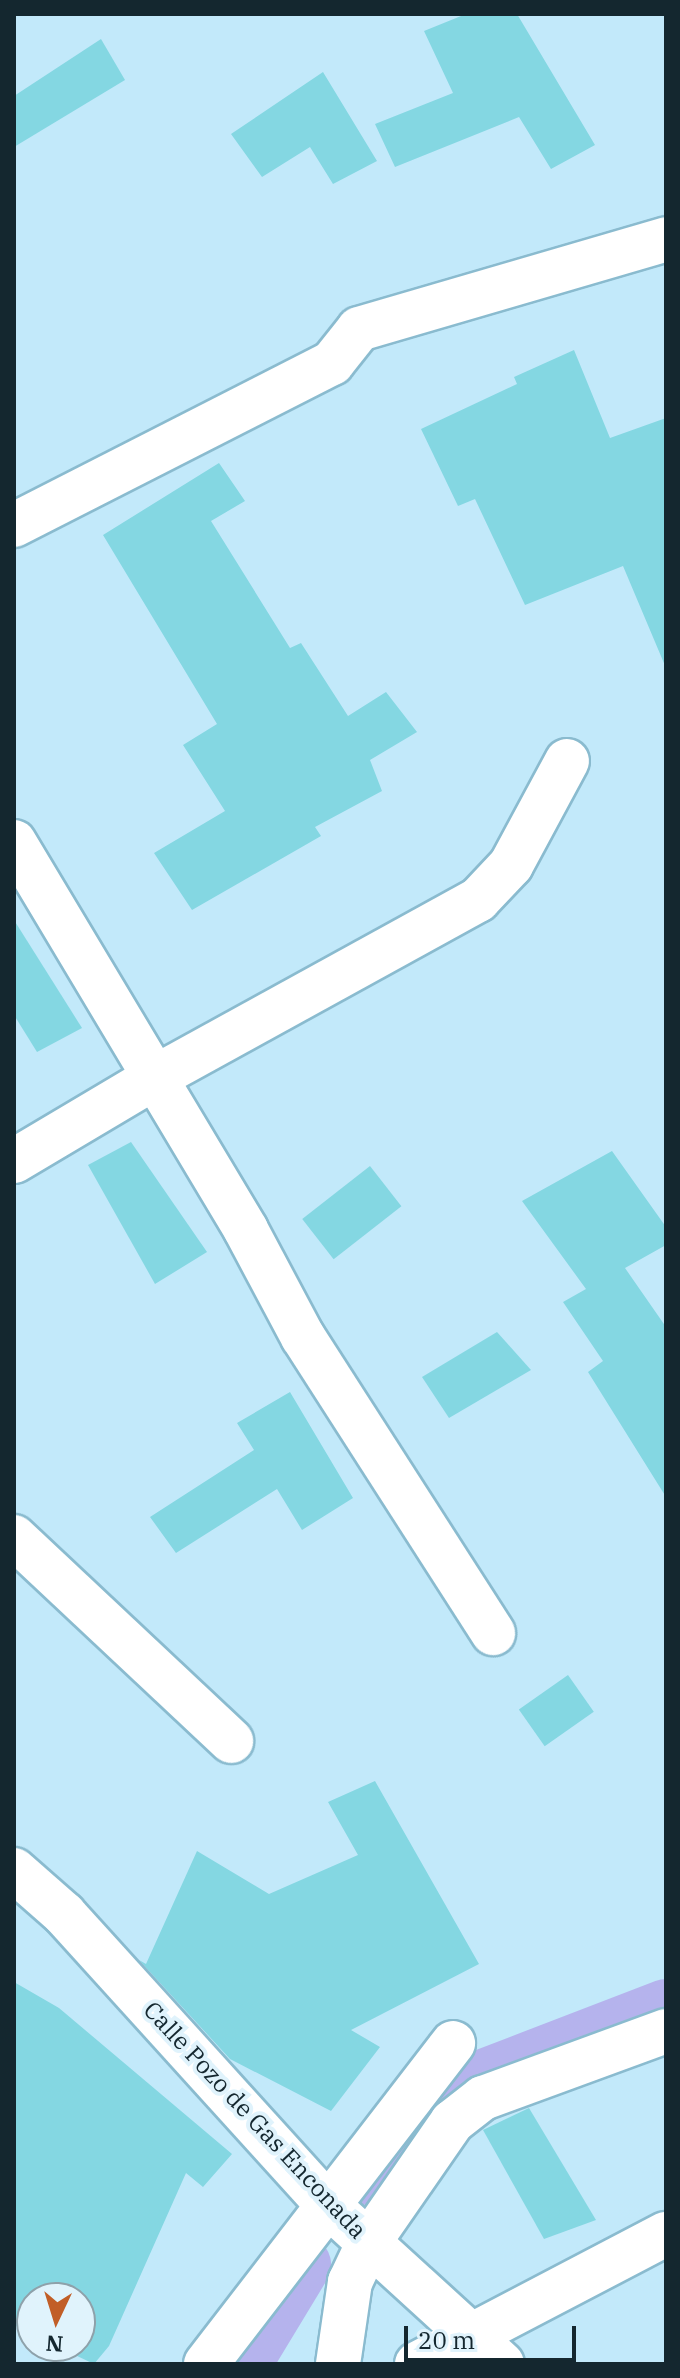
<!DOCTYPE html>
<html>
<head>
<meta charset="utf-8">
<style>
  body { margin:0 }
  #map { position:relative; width:680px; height:2378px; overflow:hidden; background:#c2e9fa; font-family:"IBM Plex Serif",serif }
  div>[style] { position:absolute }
  .canal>* { height:60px; margin:-30px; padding:0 30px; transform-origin:30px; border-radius:30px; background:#b5b3ed }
  .building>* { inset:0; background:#84d7e2; transform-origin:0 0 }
  .roads { filter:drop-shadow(2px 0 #8abbcf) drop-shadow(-2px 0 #8abbcf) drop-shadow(0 2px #8abbcf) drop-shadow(0 -2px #8abbcf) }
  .street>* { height:44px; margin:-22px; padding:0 22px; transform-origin:22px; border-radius:22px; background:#fff }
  span { translate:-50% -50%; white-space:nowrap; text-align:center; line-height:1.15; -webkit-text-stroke:8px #e0f3fc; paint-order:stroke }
  .street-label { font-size:24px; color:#14272f }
  .frame { position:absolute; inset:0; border:16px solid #14272f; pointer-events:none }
  .north { position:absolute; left:16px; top:2282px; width:80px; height:80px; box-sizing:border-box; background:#e0f3fc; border:2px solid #8ea1aa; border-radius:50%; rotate:184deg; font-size:22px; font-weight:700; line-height:32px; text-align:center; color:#14272f }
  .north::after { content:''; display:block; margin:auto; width:28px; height:36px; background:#c15e27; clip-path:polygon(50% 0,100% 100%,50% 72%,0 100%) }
  .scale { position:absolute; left:404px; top:2326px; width:172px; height:36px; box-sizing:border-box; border:4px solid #14272f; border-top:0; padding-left:10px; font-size:24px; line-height:28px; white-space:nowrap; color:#14272f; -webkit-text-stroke:6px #e0f3fc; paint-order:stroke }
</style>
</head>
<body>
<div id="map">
  <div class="canal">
    <i style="left:368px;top:2175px;width:40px;rotate:-53deg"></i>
    <i style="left:392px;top:2143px;width:85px;rotate:-39.3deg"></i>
    <i style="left:458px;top:2089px;width:223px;rotate:-21deg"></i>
    <i style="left:241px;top:2364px;width:116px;rotate:-58.8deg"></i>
  </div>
  <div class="building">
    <i style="clip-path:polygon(466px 14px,517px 14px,595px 145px,551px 169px,519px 117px,395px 167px,375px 124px,453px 93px,424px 31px)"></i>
    <i style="clip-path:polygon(101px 39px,125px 80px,14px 147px,14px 96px)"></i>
    <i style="clip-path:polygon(323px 72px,377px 161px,333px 184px,310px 147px,262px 177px,231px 134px)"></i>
    <i style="clip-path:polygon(574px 350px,610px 438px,666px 418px,666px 668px,623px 566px,525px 605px,475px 499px,458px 506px,421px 429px,517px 384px,514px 377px)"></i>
    <i style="clip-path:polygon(219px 463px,245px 501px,211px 521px,290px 648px,301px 643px,348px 716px,386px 692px,417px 732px,370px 760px,382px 791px,315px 827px,321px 836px,192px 910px,154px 853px,225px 811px,183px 745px,217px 724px,103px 535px)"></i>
    <i style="clip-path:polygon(14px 920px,82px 1028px,37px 1052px,14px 1015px)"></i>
    <i style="clip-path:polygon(131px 1142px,207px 1252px,155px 1284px,88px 1165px)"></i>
    <i style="clip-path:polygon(612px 1151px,666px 1227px,666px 1245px,625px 1268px,666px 1327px,666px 1497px,588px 1372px,603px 1361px,563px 1302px,586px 1289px,522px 1201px)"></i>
    <i style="left:370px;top:1166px;width:51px;height:86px;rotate:52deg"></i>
    <i style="clip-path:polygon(497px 1332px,531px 1370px,449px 1418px,422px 1377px)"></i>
    <i style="clip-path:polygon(290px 1392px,353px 1498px,302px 1530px,277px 1489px,176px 1553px,150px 1517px,254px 1450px,237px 1423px)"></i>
    <i style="left:568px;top:1675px;width:45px;height:60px;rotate:55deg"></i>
    <i style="clip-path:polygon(375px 1781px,479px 1964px,351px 2030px,380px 2047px,331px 2111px,230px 2059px,139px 1960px,146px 1964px,197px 1851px,269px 1894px,358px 1855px,328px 1802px)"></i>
    <i style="clip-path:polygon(14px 1982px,59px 2008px,232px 2154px,203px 2187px,186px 2173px,109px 2346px,94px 2364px,56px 2346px,80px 2346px,80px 2298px,32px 2298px,32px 2334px,14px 2325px)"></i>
    <i style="clip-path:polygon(529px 2108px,596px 2220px,544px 2239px,483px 2130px)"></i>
  </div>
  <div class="roads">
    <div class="street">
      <i style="left:14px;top:525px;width:357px;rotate:-27deg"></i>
      <i style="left:332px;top:363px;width:43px;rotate:-51.5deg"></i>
      <i style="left:359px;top:329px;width:320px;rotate:-16.3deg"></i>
      <i style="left:14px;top:842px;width:452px;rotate:59.1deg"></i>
      <i style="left:246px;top:1230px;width:121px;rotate:62deg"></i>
      <i style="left:303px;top:1337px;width:352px;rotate:57.3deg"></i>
      <i style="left:14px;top:1161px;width:163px;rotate:-30.7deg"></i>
      <i style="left:154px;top:1078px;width:370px;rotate:-28.8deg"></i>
      <i style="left:478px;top:900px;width:48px;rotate:-46.7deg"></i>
      <i style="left:511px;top:865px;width:118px;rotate:-61.7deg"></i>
      <i style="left:14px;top:1537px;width:298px;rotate:43.2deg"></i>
      <i style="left:14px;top:1870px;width:67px;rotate:41.3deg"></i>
      <i style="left:64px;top:1914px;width:396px;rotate:47.8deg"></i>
      <i style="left:330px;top:2207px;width:233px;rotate:42.4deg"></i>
      <i style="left:206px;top:2364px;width:405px;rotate:-52.4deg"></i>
      <i style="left:338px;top:2364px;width:83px;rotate:-81.7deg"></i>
      <i style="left:350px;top:2282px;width:44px;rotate:-64.6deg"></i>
      <i style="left:369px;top:2242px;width:146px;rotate:-55.3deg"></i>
      <i style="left:452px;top:2122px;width:39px;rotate:-38deg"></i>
      <i style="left:483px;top:2098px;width:195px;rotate:-20.1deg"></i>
      <i style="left:417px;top:2364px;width:281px;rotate:-27.6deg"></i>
    </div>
  </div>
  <div class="street-label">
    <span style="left:255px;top:2120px;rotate:47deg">Calle Pozo de Gas Enconada</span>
  </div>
  <div class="frame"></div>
  <div class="north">N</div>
  <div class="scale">20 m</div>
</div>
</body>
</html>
